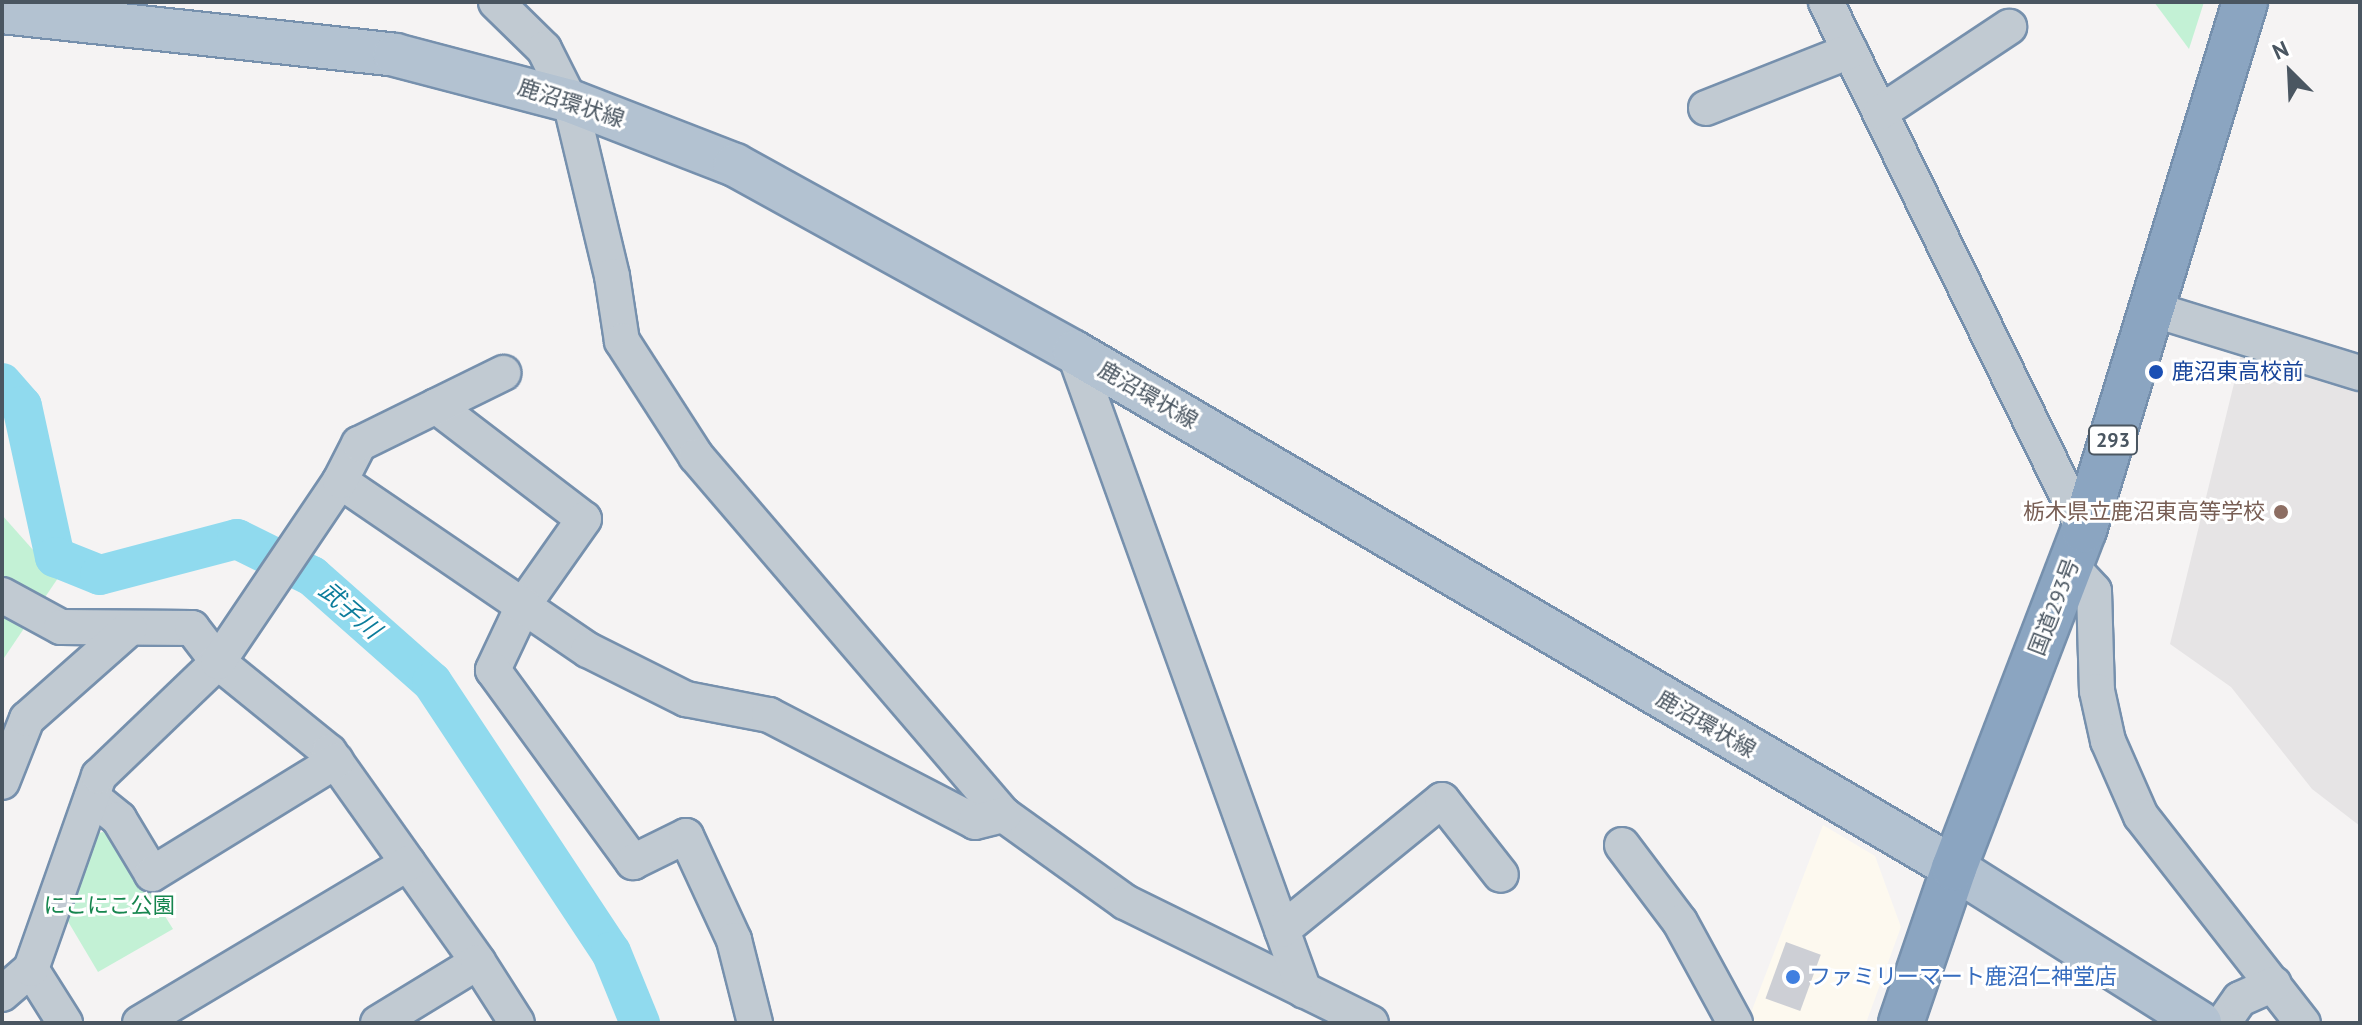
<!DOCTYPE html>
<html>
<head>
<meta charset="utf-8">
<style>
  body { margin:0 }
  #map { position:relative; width:2362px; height:1025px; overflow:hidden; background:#f5f3f3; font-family:"PT Sans","Noto Sans JP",sans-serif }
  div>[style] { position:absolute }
  .commercial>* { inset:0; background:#fdf9ef }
  .education>* { inset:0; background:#e6e4e5 }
  .green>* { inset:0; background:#c3f1d5 }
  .river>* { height:40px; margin:-20px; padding:0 20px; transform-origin:20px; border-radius:20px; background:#90daee }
  .building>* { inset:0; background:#cdcfd5; transform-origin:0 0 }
  .roads { filter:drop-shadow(2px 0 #7690ad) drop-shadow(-2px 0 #7690ad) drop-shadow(0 2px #7690ad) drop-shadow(0 -2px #7690ad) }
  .minor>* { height:34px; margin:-17px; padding:0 17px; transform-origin:17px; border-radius:17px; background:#c1cad2 }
  .major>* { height:42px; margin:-21px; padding:0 21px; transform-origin:21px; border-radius:21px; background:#b3c2d1 }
  .highway>* { height:44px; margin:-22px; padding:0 22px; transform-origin:22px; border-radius:22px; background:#8ba5c1 }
  .dots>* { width:22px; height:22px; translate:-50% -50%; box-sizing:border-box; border:4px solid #fff; border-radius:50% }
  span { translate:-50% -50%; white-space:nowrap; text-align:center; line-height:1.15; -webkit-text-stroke:6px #fff; paint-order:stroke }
  .shield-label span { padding:2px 6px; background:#fff; border:2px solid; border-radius:6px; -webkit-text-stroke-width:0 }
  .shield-label { font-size:20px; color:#4a5661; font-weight:700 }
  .street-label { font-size:22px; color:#4a5661 }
  .transit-label { font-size:22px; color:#164399 }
  .left { translate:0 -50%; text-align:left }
  .education-label { font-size:22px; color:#785e54 }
  .right { translate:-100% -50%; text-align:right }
  .park-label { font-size:22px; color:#17864f }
  .shop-label { font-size:22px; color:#366cbe }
  .water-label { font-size:24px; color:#0c7c9b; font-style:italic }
  .frame { position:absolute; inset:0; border:4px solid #4a5661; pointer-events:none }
  .north { position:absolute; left:2250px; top:32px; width:80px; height:80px; -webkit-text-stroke:6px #fff; paint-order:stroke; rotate:336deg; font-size:22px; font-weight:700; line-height:32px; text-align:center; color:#4a5661 }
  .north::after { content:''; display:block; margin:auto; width:28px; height:36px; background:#4a5661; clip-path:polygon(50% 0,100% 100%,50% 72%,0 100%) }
</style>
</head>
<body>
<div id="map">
  <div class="commercial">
    <i style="clip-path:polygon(1823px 825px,1875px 856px,1901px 927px,1866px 1023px,1747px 1023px)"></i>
  </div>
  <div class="education">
    <i style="clip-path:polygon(2241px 355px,2360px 380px,2360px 826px,2312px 789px,2231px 687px,2170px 644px)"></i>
  </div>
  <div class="green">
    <i style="clip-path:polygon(2154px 2px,2204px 2px,2189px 49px)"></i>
    <i style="clip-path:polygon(2px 515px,58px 578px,2px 661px)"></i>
    <i style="clip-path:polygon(111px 830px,173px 929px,98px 972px,60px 908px,90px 835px)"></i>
  </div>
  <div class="river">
    <i style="left:2px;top:383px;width:30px;rotate:49deg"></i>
    <i style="left:22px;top:406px;width:155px;rotate:77.7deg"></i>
    <i style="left:55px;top:557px;width:48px;rotate:21.8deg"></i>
    <i style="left:100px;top:575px;width:142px;rotate:-14.7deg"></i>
    <i style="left:237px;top:539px;width:84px;rotate:26.3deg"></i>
    <i style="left:312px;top:576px;width:160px;rotate:41.5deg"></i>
    <i style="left:432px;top:682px;width:324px;rotate:56.5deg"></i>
    <i style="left:611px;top:952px;width:77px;rotate:67.8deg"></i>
  </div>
  <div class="building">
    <i style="left:1786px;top:942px;width:37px;height:60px;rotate:20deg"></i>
  </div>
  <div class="roads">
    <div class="minor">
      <i style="left:496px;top:2px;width:67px;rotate:44.4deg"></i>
      <i style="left:544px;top:49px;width:58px;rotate:63.4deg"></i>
      <i style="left:570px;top:101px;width:180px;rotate:76.5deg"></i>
      <i style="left:612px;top:276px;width:66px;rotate:81.3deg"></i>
      <i style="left:622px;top:341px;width:137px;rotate:57.2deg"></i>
      <i style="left:696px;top:456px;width:473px;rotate:49.4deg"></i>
      <i style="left:1004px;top:815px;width:149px;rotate:35.7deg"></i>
      <i style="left:1125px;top:902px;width:274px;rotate:26.2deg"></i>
      <i style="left:1826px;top:2px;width:588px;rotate:63.96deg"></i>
      <i style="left:1706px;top:108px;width:155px;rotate:-21.6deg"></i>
      <i style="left:1881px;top:112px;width:154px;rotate:-33.6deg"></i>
      <i style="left:2155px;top:310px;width:214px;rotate:17.1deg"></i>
      <i style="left:1074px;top:352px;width:679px;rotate:70.2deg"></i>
      <i style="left:436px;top:406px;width:186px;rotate:37.4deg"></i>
      <i style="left:584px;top:519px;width:104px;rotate:125.2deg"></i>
      <i style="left:524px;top:604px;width:73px;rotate:115.2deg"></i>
      <i style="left:493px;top:670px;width:238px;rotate:53.9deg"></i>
      <i style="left:633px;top:862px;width:59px;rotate:-26.1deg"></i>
      <i style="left:686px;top:836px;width:115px;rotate:65.2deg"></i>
      <i style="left:734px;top:940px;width:86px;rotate:75.8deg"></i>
      <i style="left:340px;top:481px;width:300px;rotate:34.3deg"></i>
      <i style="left:588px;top:650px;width:110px;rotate:26.6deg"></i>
      <i style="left:686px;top:699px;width:85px;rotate:10.9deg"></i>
      <i style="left:769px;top:715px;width:232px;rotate:27.4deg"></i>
      <i style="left:975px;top:822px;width:30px;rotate:-14deg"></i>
      <i style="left:2070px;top:565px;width:35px;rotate:47deg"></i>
      <i style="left:2094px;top:591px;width:100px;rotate:88.3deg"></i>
      <i style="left:2097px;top:691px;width:51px;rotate:77.6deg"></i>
      <i style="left:2108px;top:741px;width:82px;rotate:66.3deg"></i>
      <i style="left:2141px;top:816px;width:263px;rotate:52deg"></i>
      <i style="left:2px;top:595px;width:67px;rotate:28.5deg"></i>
      <i style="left:61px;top:627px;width:131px;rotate:0.4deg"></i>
      <i style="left:192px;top:628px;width:43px;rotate:52.6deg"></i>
      <i style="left:218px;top:662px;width:143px;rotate:39deg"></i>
      <i style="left:329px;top:752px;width:257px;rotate:54.6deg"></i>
      <i style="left:2px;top:782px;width:68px;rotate:-68.4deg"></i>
      <i style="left:27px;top:719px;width:137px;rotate:-41.5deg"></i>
      <i style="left:92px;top:797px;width:35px;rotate:39deg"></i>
      <i style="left:119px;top:819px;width:64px;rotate:59deg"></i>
      <i style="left:152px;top:874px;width:216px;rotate:-31.6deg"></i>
      <i style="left:1622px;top:845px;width:96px;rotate:53deg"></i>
      <i style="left:1680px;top:922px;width:115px;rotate:61.4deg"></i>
      <i style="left:1282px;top:930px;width:206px;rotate:-39.1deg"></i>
      <i style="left:1442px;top:800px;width:95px;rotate:51.8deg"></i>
      <i style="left:31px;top:969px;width:64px;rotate:57.8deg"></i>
      <i style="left:2px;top:994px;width:38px;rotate:-41deg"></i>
      <i style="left:31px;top:969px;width:205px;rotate:-70.6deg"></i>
      <i style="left:99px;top:776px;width:165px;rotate:-43.8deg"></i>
      <i style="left:218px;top:662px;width:218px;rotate:-56deg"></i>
      <i style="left:340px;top:481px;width:42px;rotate:-62.8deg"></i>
      <i style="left:359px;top:444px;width:161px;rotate:-26.2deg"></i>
      <i style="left:140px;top:1023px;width:312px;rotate:-30.8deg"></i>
      <i style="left:378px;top:1023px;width:117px;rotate:-31.4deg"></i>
      <i style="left:478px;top:962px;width:72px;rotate:57.4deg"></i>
      <i style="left:2223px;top:1023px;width:29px;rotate:-55deg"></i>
      <i style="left:2240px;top:999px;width:37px;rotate:-24deg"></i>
    </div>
    <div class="major">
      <i style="left:2px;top:12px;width:395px;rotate:6.2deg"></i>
      <i style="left:395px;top:55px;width:181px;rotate:14.7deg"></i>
      <i style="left:570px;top:101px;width:177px;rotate:21.2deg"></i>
      <i style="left:735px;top:165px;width:387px;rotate:28.9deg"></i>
      <i style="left:1074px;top:352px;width:1020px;rotate:30.39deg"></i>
      <i style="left:1954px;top:868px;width:291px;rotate:32.2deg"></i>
    </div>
    <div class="highway">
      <i style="left:1901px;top:1023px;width:164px;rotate:-71.1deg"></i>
      <i style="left:1954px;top:868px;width:362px;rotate:-69deg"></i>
      <i style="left:2084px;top:530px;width:552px;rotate:-73.04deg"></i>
    </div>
  </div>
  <div class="dots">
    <i style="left:2156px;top:372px;background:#1a4fb4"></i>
    <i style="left:2281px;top:512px;background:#8d6e63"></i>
    <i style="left:1793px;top:977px;background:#3f7fe0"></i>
  </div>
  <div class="shield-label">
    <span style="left:2113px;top:440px">293</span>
  </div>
  <div class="street-label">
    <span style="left:571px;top:103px;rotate:18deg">鹿沼環状線</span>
    <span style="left:1148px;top:395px;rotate:30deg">鹿沼環状線</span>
    <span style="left:2054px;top:607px;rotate:-69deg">国道293号</span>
    <span style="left:1706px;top:724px;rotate:30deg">鹿沼環状線</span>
  </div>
  <div class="transit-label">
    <span class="left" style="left:2172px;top:372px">鹿沼東高校前</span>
  </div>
  <div class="education-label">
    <span class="right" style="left:2265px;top:512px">栃木県立鹿沼東高等学校</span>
  </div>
  <div class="park-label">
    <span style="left:109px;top:906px">にこにこ公園</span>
  </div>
  <div class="shop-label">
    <span class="left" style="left:1809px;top:977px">ファミリーマート鹿沼仁神堂店</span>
  </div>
  <div class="water-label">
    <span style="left:350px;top:610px;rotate:41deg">武子川</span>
  </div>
  <div class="frame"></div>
  <div class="north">N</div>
</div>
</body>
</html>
